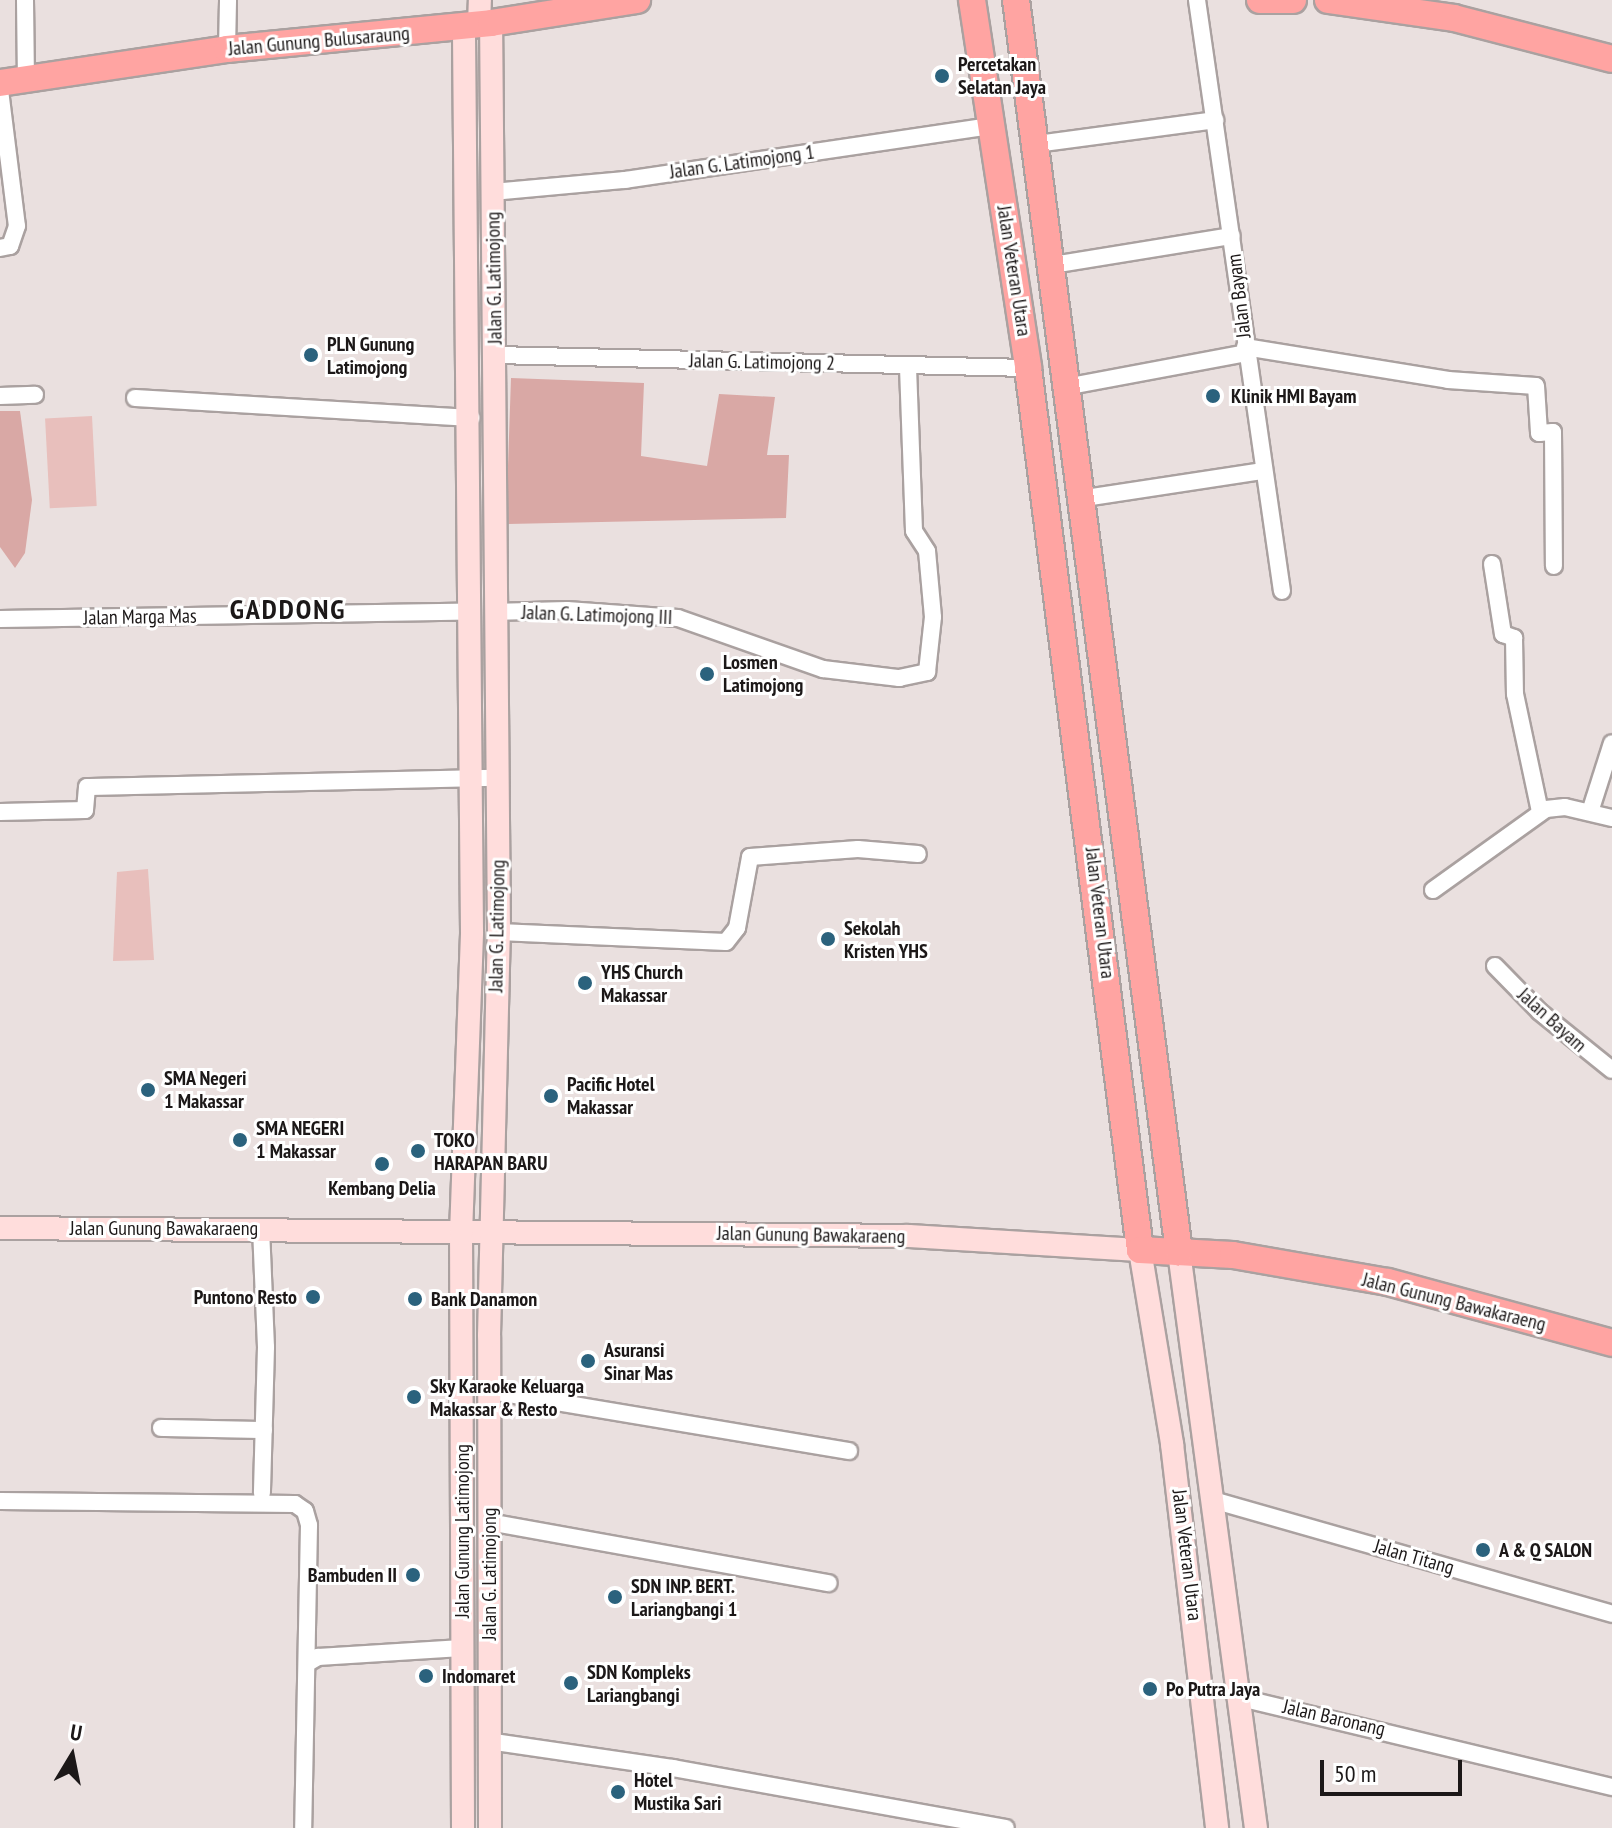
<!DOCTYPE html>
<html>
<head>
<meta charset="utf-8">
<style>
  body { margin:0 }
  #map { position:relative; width:1612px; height:1828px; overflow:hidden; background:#eae0df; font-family:"PT Sans Narrow",sans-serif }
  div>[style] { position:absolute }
  .green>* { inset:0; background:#e8bfbc; transform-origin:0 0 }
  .forest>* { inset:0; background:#d9a8a5 }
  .roads { filter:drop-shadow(2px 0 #aaa1a0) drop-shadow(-2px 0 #aaa1a0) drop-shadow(0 2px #aaa1a0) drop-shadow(0 -2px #aaa1a0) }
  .minor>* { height:16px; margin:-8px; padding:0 8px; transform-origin:8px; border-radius:8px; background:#fff }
  .secondary>* { height:22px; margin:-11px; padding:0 11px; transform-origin:11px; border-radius:11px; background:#ffdddc }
  .trunk>* { height:26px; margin:-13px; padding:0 13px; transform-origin:13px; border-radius:13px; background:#ffa4a2 }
  .dots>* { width:22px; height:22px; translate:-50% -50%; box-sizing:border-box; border:4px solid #fff; border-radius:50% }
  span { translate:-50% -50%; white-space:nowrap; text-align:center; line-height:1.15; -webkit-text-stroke:6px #fff; paint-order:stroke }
  .street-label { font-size:20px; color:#1c1818 }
  .poi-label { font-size:20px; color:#1c1818; font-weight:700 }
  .left { translate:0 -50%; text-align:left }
  .right { translate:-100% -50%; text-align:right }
  .district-label { font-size:28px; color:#1c1818; font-weight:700; letter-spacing:2px }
  .north { position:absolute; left:32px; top:1716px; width:80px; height:80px; -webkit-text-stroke:6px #fff; paint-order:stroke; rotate:10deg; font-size:22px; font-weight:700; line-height:32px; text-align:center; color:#1c1818 }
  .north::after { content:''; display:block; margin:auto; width:28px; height:36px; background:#1c1818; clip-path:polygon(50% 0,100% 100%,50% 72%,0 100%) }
  .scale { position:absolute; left:1320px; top:1760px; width:142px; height:36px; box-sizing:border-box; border:4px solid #1c1818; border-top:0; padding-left:10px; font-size:24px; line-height:28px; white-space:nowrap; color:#1c1818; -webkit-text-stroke:6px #fff; paint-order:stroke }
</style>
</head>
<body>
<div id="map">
  <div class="green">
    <i style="left:92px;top:416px;width:90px;height:47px;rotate:87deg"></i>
    <i style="clip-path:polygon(148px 869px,154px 960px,113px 961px,117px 872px)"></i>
  </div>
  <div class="forest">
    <i style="clip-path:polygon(511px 378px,644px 383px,641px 456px,707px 466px,719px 394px,775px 397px,767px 455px,789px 455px,786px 518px,506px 524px)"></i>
    <i style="clip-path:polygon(0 411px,20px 411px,32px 500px,25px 553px,15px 568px,0 547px)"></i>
  </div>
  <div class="roads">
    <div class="minor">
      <i style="left:25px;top:0;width:80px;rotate:89.3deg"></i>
      <i style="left:1197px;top:0;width:597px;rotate:81.82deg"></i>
      <i style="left:227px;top:49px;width:49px;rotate:-88.8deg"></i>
      <i style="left:0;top:90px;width:137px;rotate:82.9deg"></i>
      <i style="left:17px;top:226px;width:21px;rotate:109deg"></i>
      <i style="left:10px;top:246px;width:10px;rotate:169deg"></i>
      <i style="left:1036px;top:144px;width:181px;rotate:-7.6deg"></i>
      <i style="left:492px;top:192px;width:134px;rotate:-5.2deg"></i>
      <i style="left:625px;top:180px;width:370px;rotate:-8.4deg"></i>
      <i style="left:1052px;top:265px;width:182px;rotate:-9.2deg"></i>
      <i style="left:1245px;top:347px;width:206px;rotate:9.2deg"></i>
      <i style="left:1448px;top:380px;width:88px;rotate:3.9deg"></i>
      <i style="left:1536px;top:386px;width:47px;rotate:86.3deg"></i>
      <i style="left:1539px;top:433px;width:14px;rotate:-4deg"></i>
      <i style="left:1553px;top:432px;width:134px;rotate:89.6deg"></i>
      <i style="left:495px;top:355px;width:533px;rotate:1.4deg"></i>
      <i style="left:1065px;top:387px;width:184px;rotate:-10.6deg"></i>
      <i style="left:0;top:396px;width:35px;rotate:-2deg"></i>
      <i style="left:135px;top:398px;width:337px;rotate:3.4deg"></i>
      <i style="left:1079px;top:499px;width:185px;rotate:-8.7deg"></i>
      <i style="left:1492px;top:564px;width:71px;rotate:81.1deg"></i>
      <i style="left:1503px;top:634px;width:12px;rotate:20deg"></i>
      <i style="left:1514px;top:638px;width:56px;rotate:89deg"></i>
      <i style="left:1515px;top:694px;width:121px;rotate:78deg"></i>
      <i style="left:496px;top:612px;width:71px;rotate:-1.6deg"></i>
      <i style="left:567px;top:610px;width:111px;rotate:4.1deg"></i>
      <i style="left:678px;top:618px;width:154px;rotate:19.4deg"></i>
      <i style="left:823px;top:669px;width:77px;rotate:6.8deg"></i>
      <i style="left:899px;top:678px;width:29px;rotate:-12deg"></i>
      <i style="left:927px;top:672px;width:55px;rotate:-83.8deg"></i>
      <i style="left:933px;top:617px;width:66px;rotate:-95.2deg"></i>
      <i style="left:927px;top:551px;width:24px;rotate:-123deg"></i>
      <i style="left:914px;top:531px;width:166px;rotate:-92.1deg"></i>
      <i style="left:0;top:619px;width:471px;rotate:-0.9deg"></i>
      <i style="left:0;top:812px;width:85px;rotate:-1.3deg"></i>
      <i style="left:85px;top:810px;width:23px;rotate:-85deg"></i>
      <i style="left:87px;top:787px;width:411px;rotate:-1.3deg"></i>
      <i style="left:1590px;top:812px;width:72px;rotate:-72.3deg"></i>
      <i style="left:1433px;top:890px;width:139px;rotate:-35.6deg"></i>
      <i style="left:1546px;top:809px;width:19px;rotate:-6deg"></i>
      <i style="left:1565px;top:807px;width:48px;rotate:13.2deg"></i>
      <i style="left:499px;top:932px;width:227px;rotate:2.5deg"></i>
      <i style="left:726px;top:942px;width:18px;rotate:-52deg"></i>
      <i style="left:737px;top:928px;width:72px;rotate:-79.6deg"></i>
      <i style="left:750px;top:857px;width:108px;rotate:-4.2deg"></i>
      <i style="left:858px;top:849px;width:60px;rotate:4.8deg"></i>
      <i style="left:1495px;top:966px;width:64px;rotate:45.6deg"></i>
      <i style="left:1540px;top:1012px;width:92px;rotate:38.9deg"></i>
      <i style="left:261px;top:1228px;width:119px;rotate:87.6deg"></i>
      <i style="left:266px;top:1347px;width:146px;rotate:91.6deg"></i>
      <i style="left:490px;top:1391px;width:364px;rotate:9.5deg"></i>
      <i style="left:161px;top:1428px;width:103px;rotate:1.1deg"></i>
      <i style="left:0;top:1501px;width:295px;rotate:0.6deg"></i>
      <i style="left:295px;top:1504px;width:12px;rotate:35deg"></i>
      <i style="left:305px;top:1511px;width:15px;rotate:74deg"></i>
      <i style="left:309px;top:1525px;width:303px;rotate:91.1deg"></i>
      <i style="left:1216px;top:1501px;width:412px;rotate:15.9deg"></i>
      <i style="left:489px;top:1522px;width:345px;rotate:10.2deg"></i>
      <i style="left:308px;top:1663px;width:12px;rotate:-31deg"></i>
      <i style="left:318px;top:1657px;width:144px;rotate:-3.6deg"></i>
      <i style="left:1241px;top:1698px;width:382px;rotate:13.5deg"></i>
      <i style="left:488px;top:1741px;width:187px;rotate:8.3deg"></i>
      <i style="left:673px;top:1768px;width:338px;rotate:10.2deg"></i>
    </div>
    <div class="secondary">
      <i style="left:479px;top:25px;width:25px;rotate:-88deg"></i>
      <i style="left:0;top:1228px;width:908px;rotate:0.5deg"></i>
      <i style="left:908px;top:1236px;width:232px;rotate:3.5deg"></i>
      <i style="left:1140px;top:1250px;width:197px;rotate:80.6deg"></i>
      <i style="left:1172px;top:1444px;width:387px;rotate:83.3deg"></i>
      <i style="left:1179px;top:1252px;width:581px;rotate:82.39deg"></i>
      <i style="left:463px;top:1828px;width:594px;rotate:-90.19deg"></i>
      <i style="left:461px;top:1234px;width:302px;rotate:-87.9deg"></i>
      <i style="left:472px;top:932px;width:906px;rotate:-90.51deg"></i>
      <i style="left:490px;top:1828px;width:492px;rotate:-90.1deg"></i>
      <i style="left:489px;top:1336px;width:404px;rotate:-88.6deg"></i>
      <i style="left:499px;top:932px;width:909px;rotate:-90.5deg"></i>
    </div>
    <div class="trunk">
      <i style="left:972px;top:0;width:372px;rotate:81.3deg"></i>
      <i style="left:1028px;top:368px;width:889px;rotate:82.76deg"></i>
      <i style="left:1140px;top:1250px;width:93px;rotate:3.1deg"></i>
      <i style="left:1233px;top:1255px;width:157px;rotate:9.9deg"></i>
      <i style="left:1388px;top:1282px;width:232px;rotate:15.2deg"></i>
      <i style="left:1016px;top:0;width:1263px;rotate:82.58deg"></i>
      <i style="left:1260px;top:0;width:33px"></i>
      <i style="left:1328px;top:0;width:127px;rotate:8.1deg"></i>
      <i style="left:1454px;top:18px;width:163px;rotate:14.5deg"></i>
      <i style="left:0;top:83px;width:230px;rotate:-8.5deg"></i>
      <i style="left:227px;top:49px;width:265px;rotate:-5.6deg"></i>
      <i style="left:491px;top:23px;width:148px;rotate:-9deg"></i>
    </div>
  </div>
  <div class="dots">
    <i style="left:942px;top:76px;background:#2b627d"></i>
    <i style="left:311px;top:355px;background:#2b627d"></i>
    <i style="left:1213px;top:396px;background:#2b627d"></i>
    <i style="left:707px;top:674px;background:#2b627d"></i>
    <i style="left:828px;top:939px;background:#2b627d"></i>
    <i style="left:585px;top:983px;background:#2b627d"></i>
    <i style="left:148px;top:1090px;background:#2b627d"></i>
    <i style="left:551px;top:1096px;background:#2b627d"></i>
    <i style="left:240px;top:1140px;background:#2b627d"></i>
    <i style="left:418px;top:1151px;background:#2b627d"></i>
    <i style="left:382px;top:1164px;background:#2b627d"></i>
    <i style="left:313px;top:1297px;background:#2b627d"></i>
    <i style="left:415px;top:1299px;background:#2b627d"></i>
    <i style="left:588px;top:1361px;background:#2b627d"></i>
    <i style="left:414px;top:1397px;background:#2b627d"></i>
    <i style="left:1483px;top:1550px;background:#2b627d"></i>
    <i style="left:413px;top:1575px;background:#2b627d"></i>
    <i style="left:615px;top:1597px;background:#2b627d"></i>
    <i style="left:426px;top:1676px;background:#2b627d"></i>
    <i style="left:571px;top:1683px;background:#2b627d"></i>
    <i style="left:1150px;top:1689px;background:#2b627d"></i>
    <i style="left:618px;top:1792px;background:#2b627d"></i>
  </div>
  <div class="street-label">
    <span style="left:319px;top:41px;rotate:-5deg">Jalan Gunung Bulusaraung</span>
    <span style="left:742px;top:162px;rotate:-8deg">Jalan G. Latimojong 1</span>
    <span style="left:1014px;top:271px;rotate:81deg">Jalan Veteran Utara</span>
    <span style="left:494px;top:278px;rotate:-91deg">Jalan G. Latimojong</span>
    <span style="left:1239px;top:296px;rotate:-97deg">Jalan Bayam</span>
    <span style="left:762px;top:362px;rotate:1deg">Jalan G. Latimojong 2</span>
    <span style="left:597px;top:615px;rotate:2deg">Jalan G. Latimojong III</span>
    <span style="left:140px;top:617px;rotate:-1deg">Jalan Marga Mas</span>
    <span style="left:1100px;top:913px;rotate:83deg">Jalan Veteran Utara</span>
    <span style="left:497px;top:926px;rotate:-89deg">Jalan G. Latimojong</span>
    <span style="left:1552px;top:1020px;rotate:42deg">Jalan Bayam</span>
    <span style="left:164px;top:1228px">Jalan Gunung Bawakaraeng</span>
    <span style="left:811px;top:1235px;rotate:1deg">Jalan Gunung Bawakaraeng</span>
    <span style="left:1454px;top:1302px;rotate:14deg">Jalan Gunung Bawakaraeng</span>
    <span style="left:462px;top:1531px;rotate:-90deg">Jalan Gunung Latimojong</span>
    <span style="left:1187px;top:1555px;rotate:83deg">Jalan Veteran Utara</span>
    <span style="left:1414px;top:1557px;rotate:16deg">Jalan Titang</span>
    <span style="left:489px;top:1574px;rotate:-90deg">Jalan G. Latimojong</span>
    <span style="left:1334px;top:1718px;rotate:13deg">Jalan Baronang</span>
  </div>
  <div class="poi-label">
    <span class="left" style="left:958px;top:76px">Percetakan<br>Selatan Jaya</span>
    <span class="left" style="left:327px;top:356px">PLN Gunung<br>Latimojong</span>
    <span class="left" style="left:1231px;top:396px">Klinik HMI Bayam</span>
    <span class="left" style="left:723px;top:674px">Losmen<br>Latimojong</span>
    <span class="left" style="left:844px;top:940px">Sekolah<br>Kristen YHS</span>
    <span class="left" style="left:601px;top:984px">YHS Church<br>Makassar</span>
    <span class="left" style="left:164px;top:1090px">SMA Negeri<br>1 Makassar</span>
    <span class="left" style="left:567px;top:1096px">Pacific Hotel<br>Makassar</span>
    <span class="left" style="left:256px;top:1140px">SMA NEGERI<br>1 Makassar</span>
    <span class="left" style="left:434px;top:1152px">TOKO<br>HARAPAN BARU</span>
    <span style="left:382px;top:1188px">Kembang Delia</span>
    <span class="right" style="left:297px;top:1297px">Puntono Resto</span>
    <span class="left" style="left:431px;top:1299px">Bank Danamon</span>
    <span class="left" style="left:604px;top:1362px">Asuransi<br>Sinar Mas</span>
    <span class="left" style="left:430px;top:1398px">Sky Karaoke Keluarga<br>Makassar &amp; Resto</span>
    <span class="left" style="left:1499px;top:1550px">A &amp; Q SALON</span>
    <span class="right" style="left:397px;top:1575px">Bambuden II</span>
    <span class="left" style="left:631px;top:1598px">SDN INP. BERT.<br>Lariangbangi 1</span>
    <span class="left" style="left:587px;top:1684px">SDN Kompleks<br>Lariangbangi</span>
    <span class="left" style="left:442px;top:1676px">Indomaret</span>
    <span class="left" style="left:1166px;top:1689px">Po Putra Jaya</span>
    <span class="left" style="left:634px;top:1792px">Hotel<br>Mustika Sari</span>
  </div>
  <div class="district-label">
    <span style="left:288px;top:609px">GADDONG</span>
  </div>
  <div class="north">U</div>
  <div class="scale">50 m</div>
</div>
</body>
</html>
